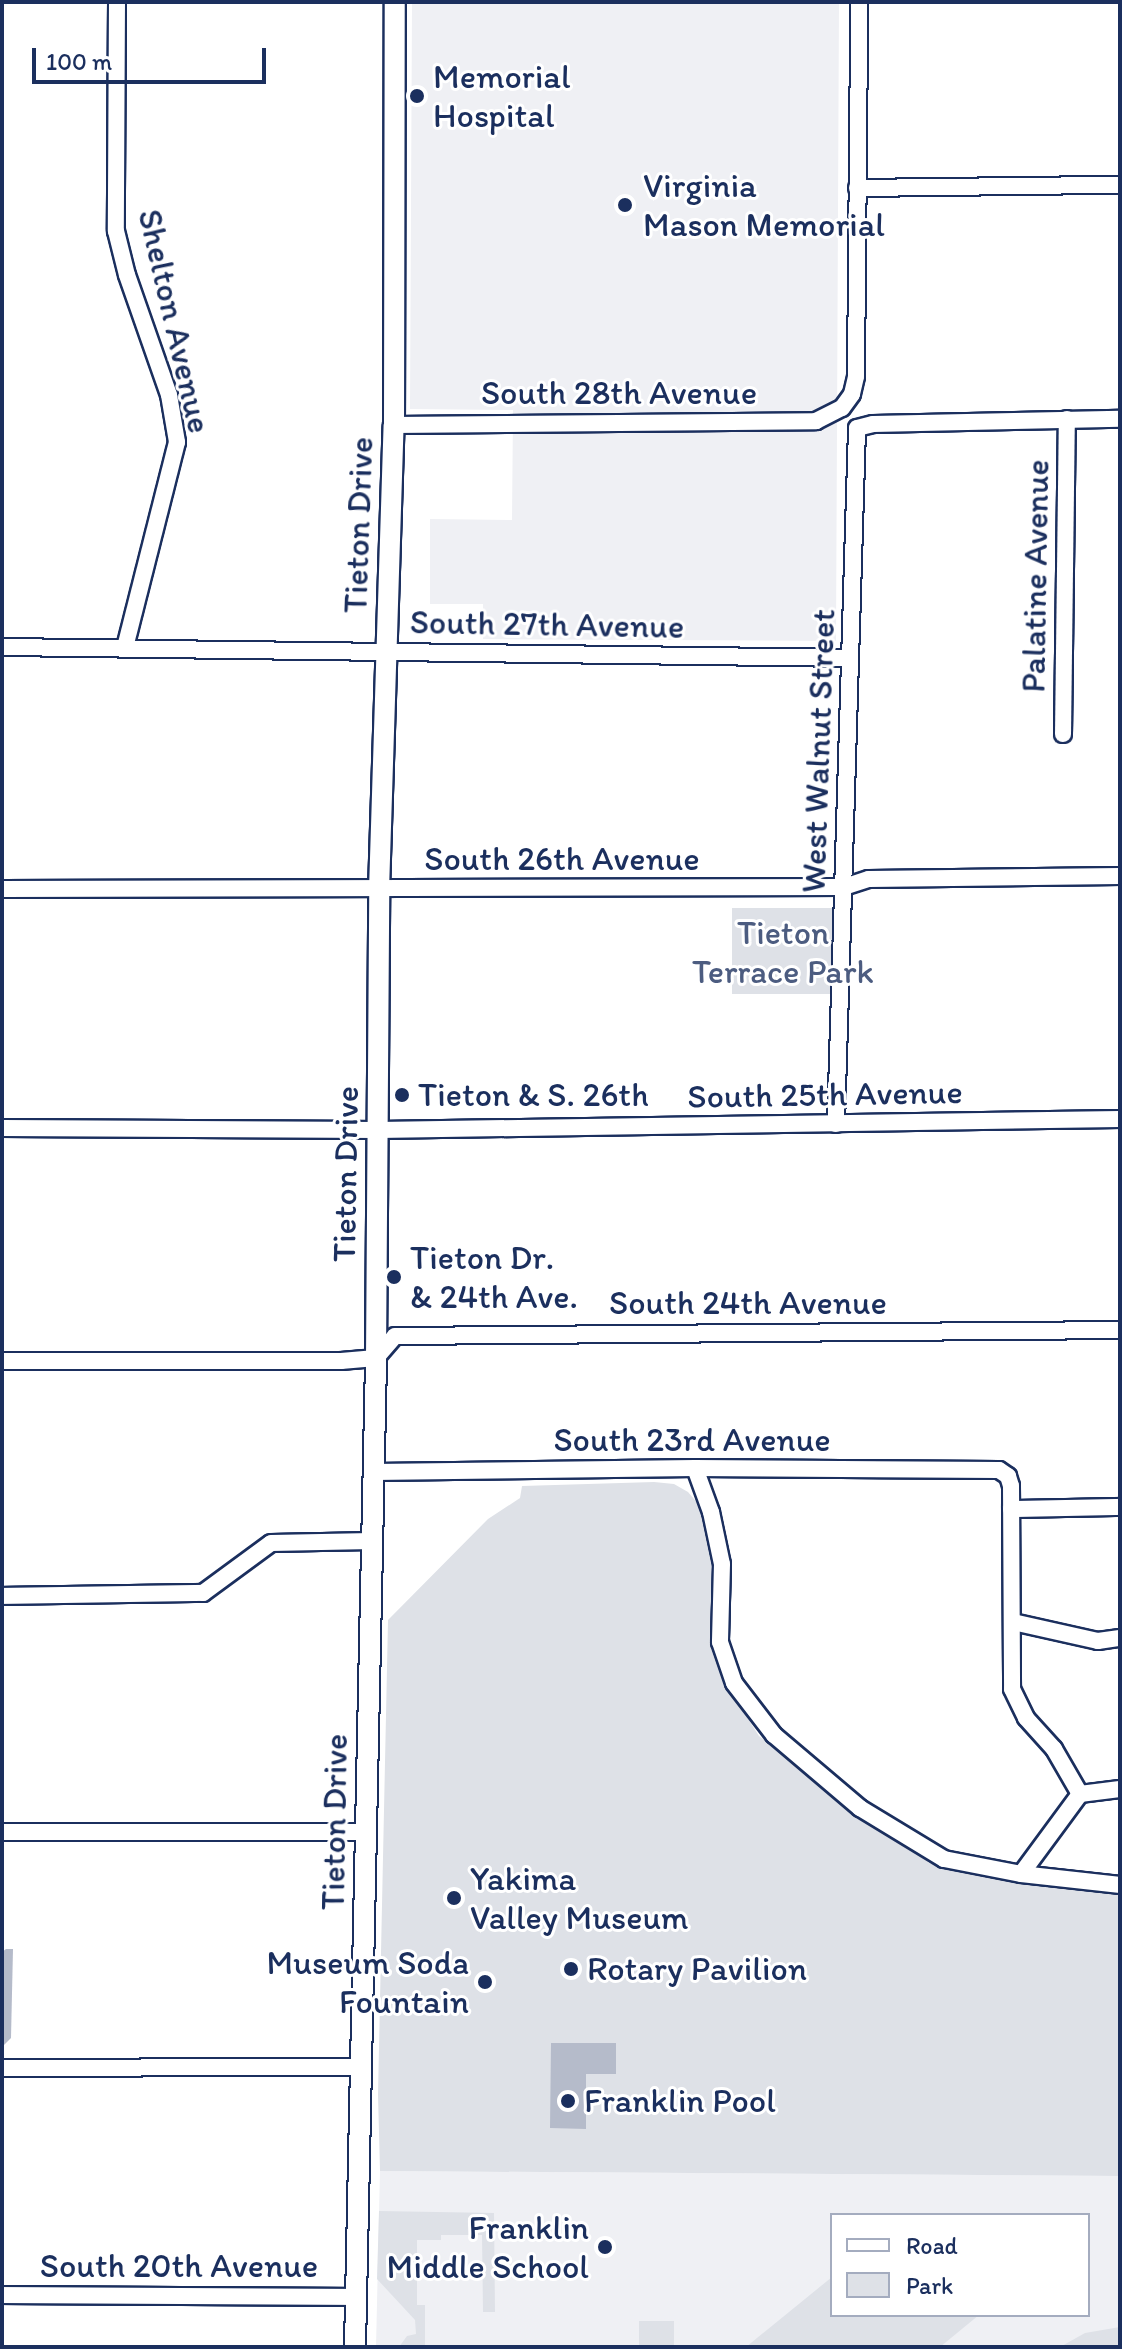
<!DOCTYPE html>
<html>
<head>
<meta charset="utf-8">
<style>
  body { margin:0 }
  #map { position:relative; width:1122px; height:2349px; overflow:hidden; background:#fff; font-family:Itim,sans-serif }
  div>[style] { position:absolute }
  .built>* { inset:0; background:#eff0f4 }
  .green>* { inset:0; background:#dee1e7; transform-origin:0 0 }
  .water>* { inset:0; background:#b5bbca }
  .roads { filter:drop-shadow(2px 0 #1b2f5e) drop-shadow(-2px 0 #1b2f5e) drop-shadow(0 2px #1b2f5e) drop-shadow(0 -2px #1b2f5e) }
  .minor>* { height:16px; margin:-8px; padding:0 8px; transform-origin:8px; border-radius:8px; background:#fff }
  .major>* { height:20px; margin:-10px; padding:0 10px; transform-origin:10px; border-radius:10px; background:#fff }
  .dots>* { width:22px; height:22px; translate:-50% -50%; box-sizing:border-box; border:4px solid #fff; border-radius:50% }
  span { translate:-50% -50%; white-space:nowrap; text-align:center; line-height:1.15; -webkit-text-stroke:6px #fff; paint-order:stroke }
  .poi-label { font-size:34px; color:#1b2f5e }
  .left { translate:0 -50%; text-align:left }
  .right { translate:-100% -50%; text-align:right }
  .street-label { font-size:34px; color:#1b2f5e }
  .park-label { font-size:34px; color:#4c5c80 }
  .frame { position:absolute; inset:0; border:4px solid #1b2f5e; pointer-events:none }
  .legend { position:absolute; left:830px; top:2213px; width:260px; height:104px; box-sizing:border-box; background:#fff; border:2px solid #a4acbf; margin:0; padding:10px 14px; list-style:none; font-size:24px; color:#1b2f5e }
  .legend li { display:flex; align-items:center; gap:16px; height:40px }
  .legend b { width:40px; border:2px solid #a4acbf }
  .scale { position:absolute; left:32px; top:48px; width:234px; height:36px; box-sizing:border-box; border:4px solid #1b2f5e; border-top:0; padding-left:10px; font-size:24px; line-height:28px; white-space:nowrap; color:#1b2f5e; -webkit-text-stroke:6px #fff; paint-order:stroke }
</style>
</head>
<body>
<div id="map">
  <div class="built">
    <i style="clip-path:polygon(412px 2px,839px 2px,836px 641px,483px 639px,483px 604px,430px 604px,430px 519px,512px 520px,513px 410px,410px 409px)"></i>
    <i style="clip-path:polygon(evenodd,380px 2171px,1120px 2176px,1120px 2347px,376px 2347px,380px 2171px,832px 2215px,1088px 2215px,1088px 2315px,832px 2315px,832px 2215px)"></i>
  </div>
  <div class="green">
    <i style="left:732px;top:908px;width:103px;height:86px"></i>
    <i style="clip-path:polygon(654px 1482px,674px 1484px,688px 1492px,700px 1506px,713px 1552px,715px 1653px,729px 1689px,759px 1736px,929px 1863px,971px 1874px,1120px 1894px,1120px 2176px,380px 2171px,378px 2095px,388px 1620px,488px 1519px,520px 1498px,522px 1486px)"></i>
    <i style="clip-path:polygon(379px 2211px,494px 2213px,495px 2312px,483px 2312px,482px 2235px,441px 2235px,441px 2240px,417px 2240px,417px 2305px,425px 2305px,425px 2347px,399px 2347px,407px 2336px,416px 2334px,415px 2320px,377px 2279px)"></i>
    <i style="clip-path:polygon(832px 2277px,832px 2315px,979px 2315px,940px 2347px,746px 2347px)"></i>
    <i style="left:639px;top:2321px;width:35px;height:26px"></i>
    <i style="clip-path:polygon(1120px 2327px,1120px 2347px,1060px 2347px,1085px 2333px)"></i>
  </div>
  <div class="water">
    <i style="clip-path:polygon(6px 1949px,13px 1949px,11px 2038px,2px 2047px,2px 1952px)"></i>
    <i style="clip-path:polygon(551px 2043px,616px 2043px,616px 2074px,586px 2074px,586px 2129px,550px 2128px)"></i>
  </div>
  <div class="roads">
    <div class="minor">
      <i style="left:117px;top:2px;width:229px;rotate:90.3deg"></i>
      <i style="left:116px;top:231px;width:45px;rotate:76deg"></i>
      <i style="left:127px;top:275px;width:127px;rotate:70.7deg"></i>
      <i style="left:169px;top:395px;width:48px;rotate:80.3deg"></i>
      <i style="left:177px;top:442px;width:211px;rotate:104.2deg"></i>
      <i style="left:857px;top:188px;width:263px;rotate:-0.7deg"></i>
      <i style="left:394px;top:425px;width:422px;rotate:-0.5deg"></i>
      <i style="left:816px;top:421px;width:29px;rotate:-27deg"></i>
      <i style="left:842px;top:408px;width:17px;rotate:-54deg"></i>
      <i style="left:852px;top:394px;width:18px;rotate:-77deg"></i>
      <i style="left:856px;top:376px;width:374px;rotate:-89.5deg"></i>
      <i style="left:2px;top:647px;width:848px;rotate:0.74deg"></i>
      <i style="left:1063px;top:734px;width:315px;rotate:-89.3deg"></i>
      <i style="left:2px;top:889px;width:842px;rotate:-0.14deg"></i>
      <i style="left:844px;top:887px;width:26px;rotate:-18deg"></i>
      <i style="left:869px;top:879px;width:251px;rotate:-0.7deg"></i>
      <i style="left:836px;top:1124px;width:696px;rotate:-88.27deg"></i>
      <i style="left:857px;top:428px;width:16px;rotate:-14deg"></i>
      <i style="left:873px;top:424px;width:247px;rotate:-1.2deg"></i>
      <i style="left:2px;top:1128px;width:376px;rotate:0.3deg"></i>
      <i style="left:378px;top:1130px;width:742px;rotate:-0.85deg"></i>
      <i style="left:2px;top:1361px;width:339px"></i>
      <i style="left:341px;top:1361px;width:35px;rotate:-5deg"></i>
      <i style="left:376px;top:1358px;width:29px;rotate:-49deg"></i>
      <i style="left:395px;top:1336px;width:725px;rotate:-0.47deg"></i>
      <i style="left:695px;top:1468px;width:47px;rotate:70deg"></i>
      <i style="left:711px;top:1512px;width:53px;rotate:78.1deg"></i>
      <i style="left:722px;top:1564px;width:78px;rotate:91.5deg"></i>
      <i style="left:720px;top:1642px;width:43px;rotate:71.1deg"></i>
      <i style="left:734px;top:1683px;width:66px;rotate:52.4deg"></i>
      <i style="left:774px;top:1735px;width:113px;rotate:40.3deg"></i>
      <i style="left:860px;top:1808px;width:98px;rotate:31.3deg"></i>
      <i style="left:944px;top:1859px;width:78px;rotate:11deg"></i>
      <i style="left:1021px;top:1874px;width:100px;rotate:6.3deg"></i>
      <i style="left:374px;top:1472px;width:321px;rotate:-0.7deg"></i>
      <i style="left:695px;top:1468px;width:304px;rotate:0.4deg"></i>
      <i style="left:999px;top:1470px;width:11px;rotate:34deg"></i>
      <i style="left:1008px;top:1476px;width:10px;rotate:73deg"></i>
      <i style="left:1011px;top:1486px;width:203px;rotate:89.7deg"></i>
      <i style="left:1012px;top:1689px;width:32px;rotate:64deg"></i>
      <i style="left:1026px;top:1718px;width:42px;rotate:47.9deg"></i>
      <i style="left:1054px;top:1749px;width:52px;rotate:60deg"></i>
      <i style="left:1080px;top:1794px;width:99px;rotate:126.4deg"></i>
      <i style="left:1011px;top:1509px;width:109px;rotate:-1.1deg"></i>
      <i style="left:2px;top:1596px;width:201px;rotate:-0.9deg"></i>
      <i style="left:203px;top:1593px;width:84px;rotate:-36.3deg"></i>
      <i style="left:271px;top:1543px;width:101px;rotate:-1.1deg"></i>
      <i style="left:1013px;top:1622px;width:87px;rotate:12.6deg"></i>
      <i style="left:1098px;top:1641px;width:22px;rotate:-8deg"></i>
      <i style="left:1080px;top:1794px;width:40px;rotate:-7.1deg"></i>
      <i style="left:2px;top:1832px;width:363px"></i>
      <i style="left:2px;top:2068px;width:360px;rotate:-0.2deg"></i>
      <i style="left:2px;top:2295px;width:354px;rotate:0.3deg"></i>
    </div>
    <div class="major">
      <i style="left:355px;top:2347px;width:989px;rotate:-88.78deg"></i>
      <i style="left:376px;top:1358px;width:468px;rotate:-89.6deg"></i>
      <i style="left:379px;top:890px;width:465px;rotate:-88.2deg"></i>
      <i style="left:394px;top:425px;width:423px;rotate:-89.9deg"></i>
    </div>
  </div>
  <div class="dots">
    <i style="left:417px;top:96px;background:#1b2f5e"></i>
    <i style="left:625px;top:205px;background:#1b2f5e"></i>
    <i style="left:402px;top:1095px;background:#1b2f5e"></i>
    <i style="left:394px;top:1277px;background:#1b2f5e"></i>
    <i style="left:454px;top:1898px;background:#1b2f5e"></i>
    <i style="left:571px;top:1969px;background:#1b2f5e"></i>
    <i style="left:485px;top:1982px;background:#1b2f5e"></i>
    <i style="left:568px;top:2101px;background:#1b2f5e"></i>
    <i style="left:605px;top:2247px;background:#1b2f5e"></i>
  </div>
  <div class="poi-label">
    <span class="left" style="left:433px;top:96px">Memorial<br>Hospital</span>
    <span class="left" style="left:643px;top:205px">Virginia<br>Mason Memorial</span>
    <span class="left" style="left:418px;top:1095px">Tieton &amp; S. 26th</span>
    <span class="left" style="left:410px;top:1277px">Tieton Dr.<br>&amp; 24th Ave.</span>
    <span class="left" style="left:470px;top:1898px">Yakima<br>Valley Museum</span>
    <span class="right" style="left:469px;top:1982px">Museum Soda<br>Fountain</span>
    <span class="left" style="left:587px;top:1969px">Rotary Pavilion</span>
    <span class="left" style="left:584px;top:2101px">Franklin Pool</span>
    <span class="right" style="left:589px;top:2247px">Franklin<br>Middle School</span>
  </div>
  <div class="street-label">
    <span style="left:175px;top:321px;rotate:77deg">Shelton Avenue</span>
    <span style="left:619px;top:393px">South 28th Avenue</span>
    <span style="left:358px;top:525px;rotate:-88deg">Tieton Drive</span>
    <span style="left:1035px;top:576px;rotate:-89deg">Palatine Avenue</span>
    <span style="left:547px;top:624px;rotate:1deg">South 27th Avenue</span>
    <span style="left:818px;top:751px;rotate:-88deg">West Walnut Street</span>
    <span style="left:562px;top:859px">South 26th Avenue</span>
    <span style="left:825px;top:1094px;rotate:-1deg">South 25th Avenue</span>
    <span style="left:345px;top:1174px;rotate:-89deg">Tieton Drive</span>
    <span style="left:748px;top:1303px">South 24th Avenue</span>
    <span style="left:692px;top:1440px">South 23rd Avenue</span>
    <span style="left:334px;top:1822px;rotate:-89deg">Tieton Drive</span>
    <span style="left:179px;top:2266px">South 20th Avenue</span>
  </div>
  <div class="park-label">
    <span style="left:783px;top:952px">Tieton<br>Terrace Park</span>
  </div>
  <div class="frame"></div>
  <ul class="legend">
  <li><b style="height:10px;background:#fff"></b>Road</li>
  <li><b style="height:22px;background:#dee1e7"></b>Park</li>
  </ul>
  <div class="scale">100 m</div>
</div>
</body>
</html>
